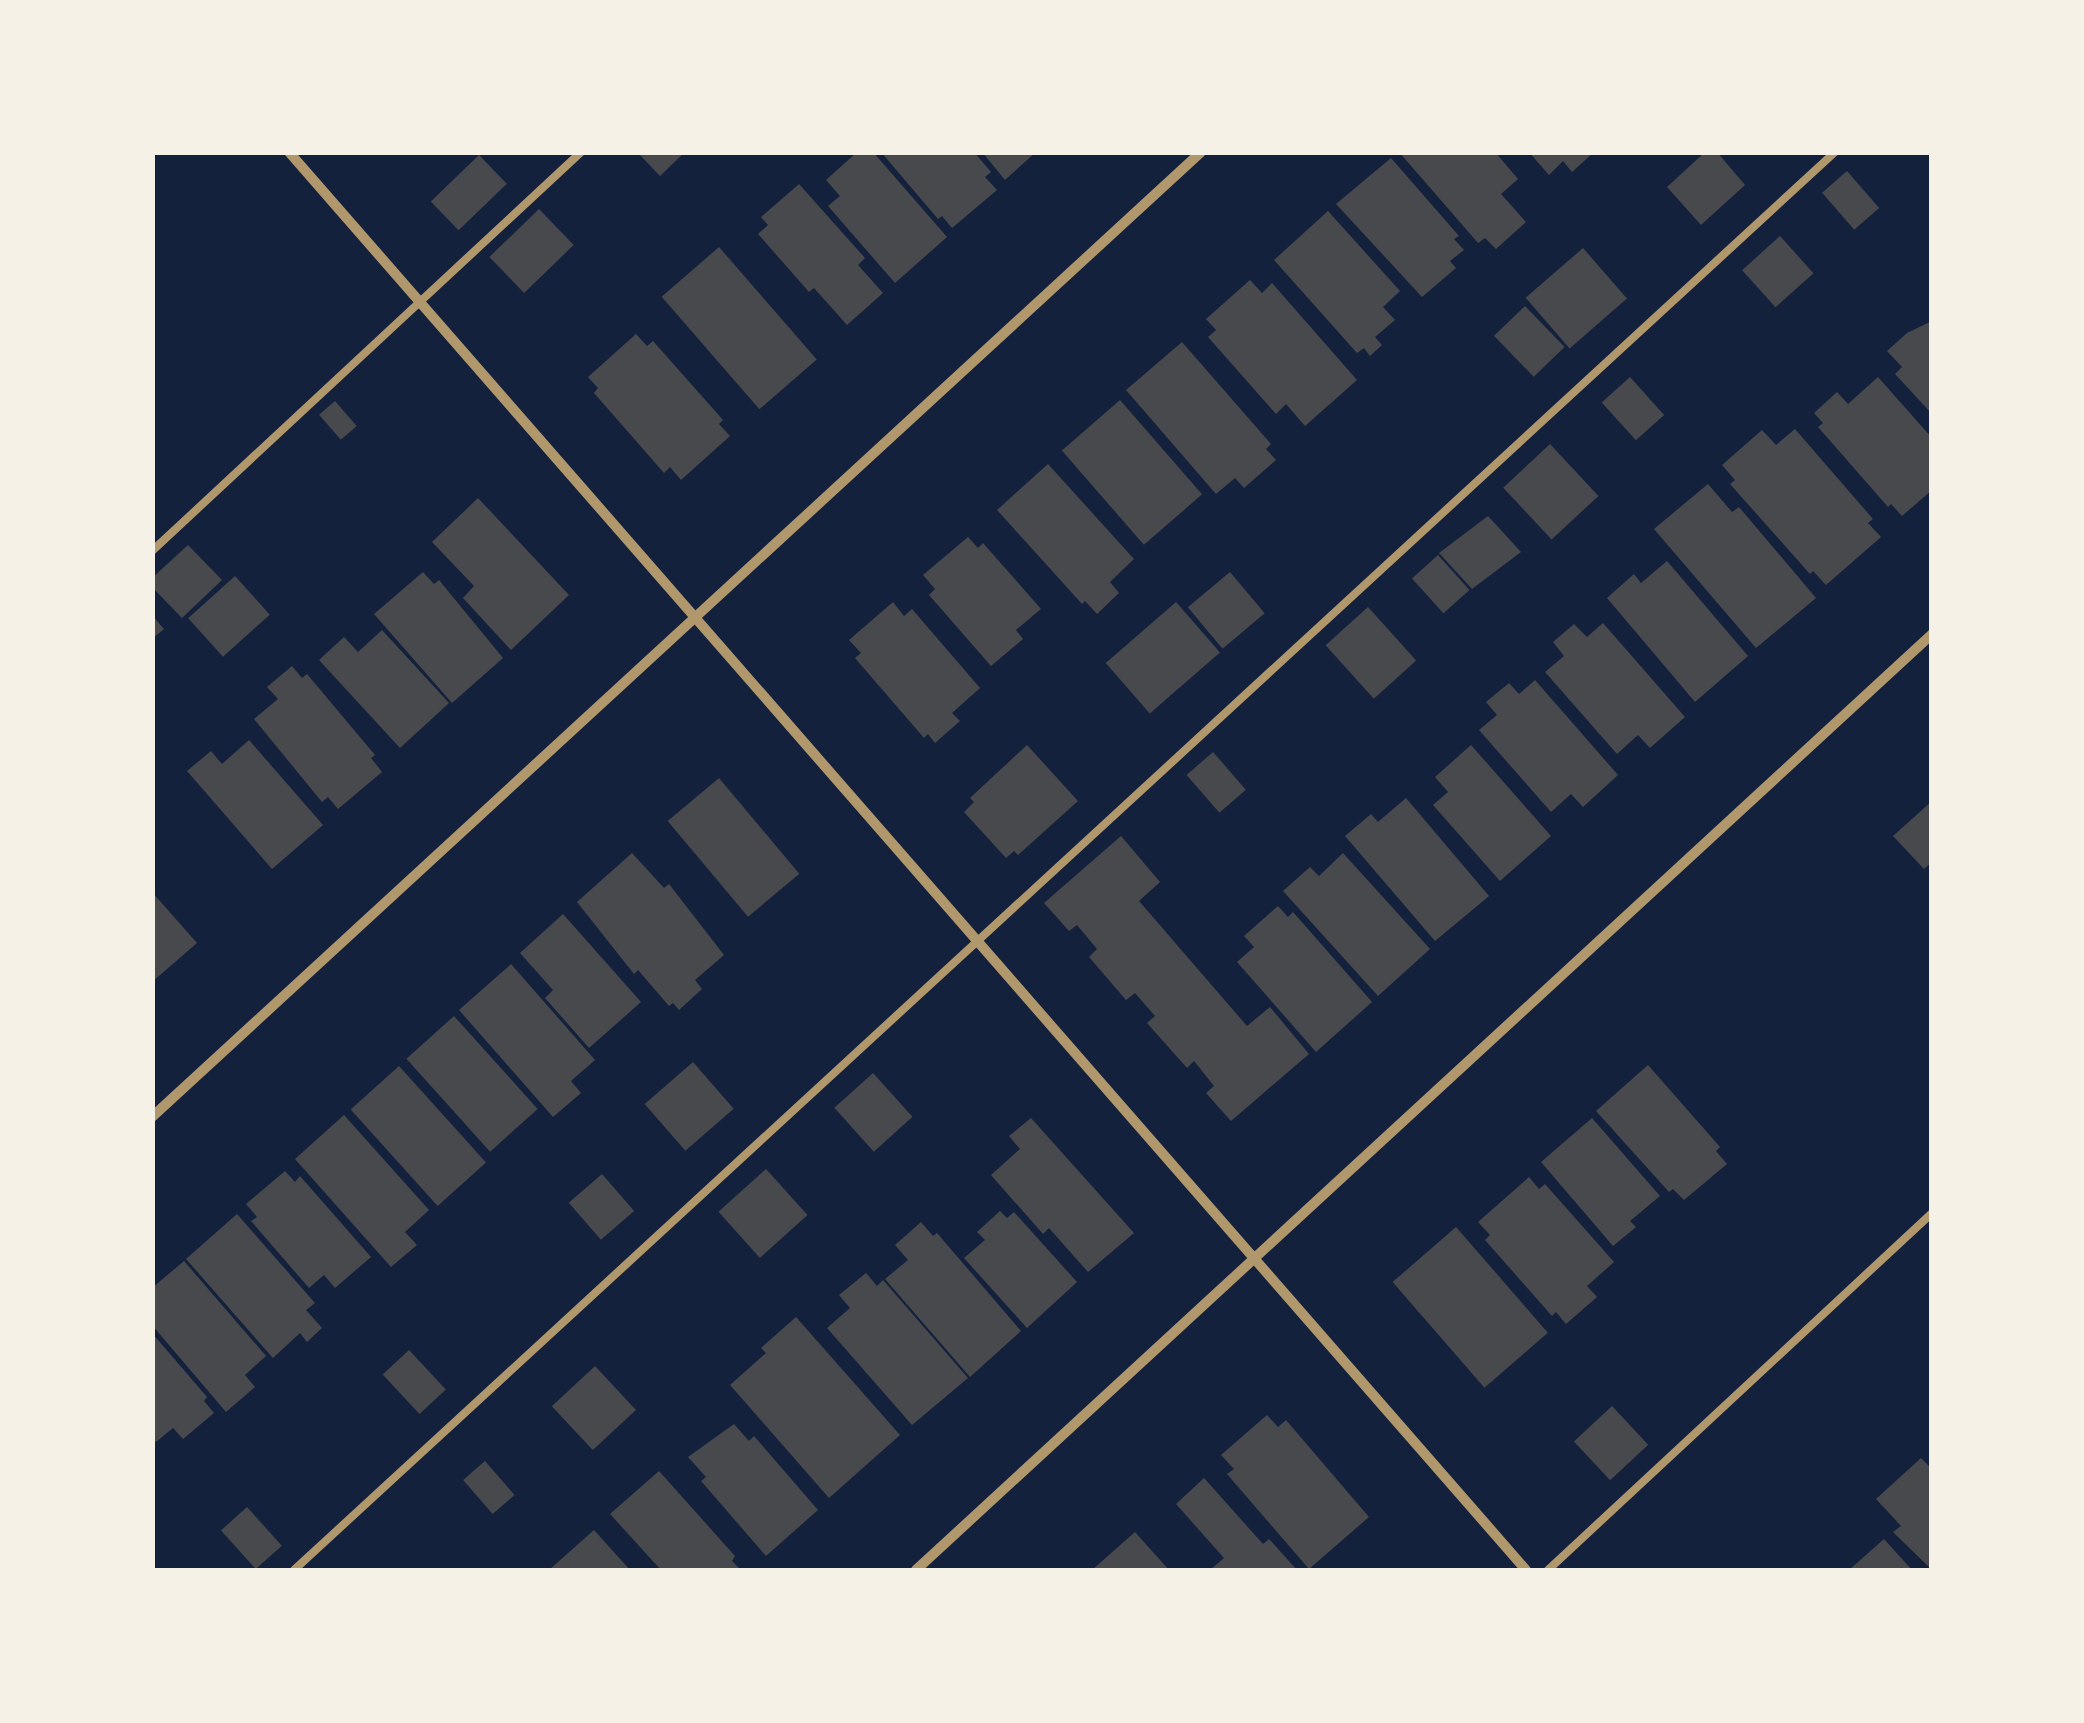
<!DOCTYPE html>
<html>
<head>
<meta charset="utf-8">
<style>
  body { margin:0 }
  #map { position:relative; width:2084px; height:1723px; overflow:hidden; background:#14213d; font-family:"PT Sans",sans-serif }
  div>[style] { position:absolute }
  .building>* { inset:0; background:#48494c; transform-origin:0 0 }
  .service>* { height:8px; margin:-4px; padding:0 4px; transform-origin:4px; border-radius:4px; background:#b1986c }
  .minor>* { height:10px; margin:-5px; padding:0 5px; transform-origin:5px; border-radius:5px; background:#b1986c }
  span { translate:-50% -50%; white-space:nowrap; text-align:center; line-height:1.15; -webkit-text-stroke:10px #f6f1e7; paint-order:stroke }
  .frame { position:absolute; inset:0; border:155px solid #f6f1e7; pointer-events:none }
</style>
</head>
<body>
<div id="map">
  <div class="building">
    <i style="clip-path:polygon(637px 152px,685px 152px,660px 176px)"></i>
    <i style="clip-path:polygon(857px 152px,873px 152px,947px 237px,895px 283px,828px 206px,840px 196px,826px 180px)"></i>
    <i style="clip-path:polygon(881px 152px,974px 152px,991px 172px,985px 177px,997px 190px,952px 228px,942px 216px,938px 219px)"></i>
    <i style="clip-path:polygon(982px 152px,1036px 152px,1005px 180px)"></i>
    <i style="clip-path:polygon(1399px 152px,1495px 152px,1518px 179px,1501px 194px,1526px 222px,1496px 249px,1485px 238px,1478px 243px)"></i>
    <i style="clip-path:polygon(1529px 152px,1594px 152px,1572px 172px,1563px 161px,1549px 175px)"></i>
    <i style="clip-path:polygon(1705px 152px,1717px 152px,1745px 185px,1701px 225px,1667px 187px)"></i>
    <i style="left:479px;top:155px;width:40px;height:67px;rotate:46deg"></i>
    <i style="clip-path:polygon(1391px 158px,1459px 236px,1454px 239px,1464px 250px,1450px 261px,1456px 268px,1422px 297px,1336px 204px)"></i>
    <i style="left:1847px;top:171px;width:49px;height:33px;rotate:49deg"></i>
    <i style="clip-path:polygon(799px 184px,865px 258px,858px 265px,883px 293px,847px 325px,814px 288px,809px 292px,758px 234px,768px 225px,761px 217px)"></i>
    <i style="left:539px;top:209px;width:50px;height:69px;rotate:46deg"></i>
    <i style="clip-path:polygon(1328px 211px,1400px 291px,1383px 307px,1395px 320px,1375px 337px,1382px 345px,1370px 356px,1364px 348px,1357px 353px,1274px 260px)"></i>
    <i style="left:1780px;top:236px;width:50px;height:51px;rotate:48deg"></i>
    <i style="left:719px;top:247px;width:149px;height:76px;rotate:49deg"></i>
    <i style="left:1583px;top:248px;width:67px;height:76px;rotate:49deg"></i>
    <i style="clip-path:polygon(1250px 280px,1262px 293px,1272px 283px,1357px 380px,1305px 426px,1286px 404px,1276px 414px,1208px 337px,1216px 330px,1206px 319px)"></i>
    <i style="left:1525px;top:306px;width:57px;height:43px;rotate:46deg"></i>
    <i style="clip-path:polygon(1932px 321px,1932px 414px,1895px 374px,1902px 367px,1887px 351px,1907px 333px)"></i>
    <i style="clip-path:polygon(636px 334px,647px 346px,653px 341px,723px 420px,719px 424px,730px 436px,681px 480px,670px 467px,664px 473px,594px 393px,598px 388px,588px 377px)"></i>
    <i style="clip-path:polygon(1182px 342px,1271px 444px,1266px 449px,1276px 460px,1244px 488px,1235px 478px,1216px 494px,1126px 390px)"></i>
    <i style="left:1630px;top:377px;width:51px;height:38px;rotate:48deg"></i>
    <i style="clip-path:polygon(1878px 377px,1932px 438px,1932px 490px,1902px 516px,1891px 504px,1888px 507px,1818px 427px,1823px 423px,1814px 413px,1837px 392px,1848px 404px)"></i>
    <i style="left:1120px;top:400px;width:125px;height:77px;rotate:49deg"></i>
    <i style="left:335px;top:401px;width:33px;height:21px;rotate:49deg"></i>
    <i style="clip-path:polygon(1795px 429px,1873px 519px,1868px 523px,1881px 537px,1826px 585px,1813px 571px,1810px 574px,1730px 484px,1735px 480px,1722px 465px,1762px 430px,1776px 445px)"></i>
    <i style="left:1550px;top:444px;width:71px;height:64px;rotate:47deg"></i>
    <i style="clip-path:polygon(1048px 464px,1134px 559px,1110px 582px,1119px 593px,1097px 614px,1085px 601px,1082px 604px,997px 510px)"></i>
    <i style="clip-path:polygon(1708px 484px,1732px 512px,1739px 507px,1816px 598px,1756px 648px,1654px 529px)"></i>
    <i style="clip-path:polygon(478px 498px,569px 595px,511px 650px,463px 598px,474px 586px,432px 542px)"></i>
    <i style="clip-path:polygon(1488px 516px,1521px 552px,1472px 589px,1439px 553px)"></i>
    <i style="clip-path:polygon(968px 537px,978px 548px,983px 543px,1041px 609px,1016px 630px,1023px 639px,991px 666px,929px 595px,935px 589px,923px 575px)"></i>
    <i style="clip-path:polygon(188px 545px,222px 580px,182px 618px,152px 587px,152px 578px)"></i>
    <i style="left:1438px;top:555px;width:47px;height:35px;rotate:48deg"></i>
    <i style="clip-path:polygon(1667px 561px,1748px 656px,1695px 702px,1607px 598px,1634px 574px,1641px 583px)"></i>
    <i style="clip-path:polygon(423px 572px,434px 584px,439px 580px,503px 658px,452px 703px,374px 614px)"></i>
    <i style="left:1230px;top:572px;width:54px;height:55px;rotate:50deg"></i>
    <i style="left:235px;top:576px;width:52px;height:63px;rotate:48deg"></i>
    <i style="clip-path:polygon(893px 602px,904px 616px,912px 609px,980px 688px,952px 713px,960px 721px,935px 743px,928px 734px,924px 738px,855px 658px,861px 653px,849px 640px)"></i>
    <i style="left:1176px;top:602px;width:67px;height:93px;rotate:49deg"></i>
    <i style="left:1368px;top:607px;width:72px;height:57px;rotate:48deg"></i>
    <i style="clip-path:polygon(152px 615px,164px 629px,152px 639px)"></i>
    <i style="clip-path:polygon(1603px 623px,1685px 717px,1650px 748px,1638px 735px,1617px 754px,1545px 672px,1564px 656px,1553px 642px,1574px 624px,1587px 637px)"></i>
    <i style="clip-path:polygon(382px 630px,449px 703px,400px 748px,319px 660px,344px 637px,358px 652px)"></i>
    <i style="clip-path:polygon(292px 666px,302px 678px,307px 674px,375px 755px,371px 758px,382px 772px,338px 809px,328px 797px,322px 802px,254px 719px,278px 699px,267px 687px)"></i>
    <i style="clip-path:polygon(1535px 680px,1618px 775px,1583px 807px,1571px 794px,1551px 812px,1479px 730px,1497px 715px,1486px 702px,1509px 683px,1519px 694px)"></i>
    <i style="clip-path:polygon(249px 740px,323px 825px,272px 869px,187px 771px,211px 751px,222px 764px)"></i>
    <i style="clip-path:polygon(1027px 745px,1078px 801px,1018px 855px,1014px 851px,1006px 858px,964px 812px,974px 802px,970px 798px)"></i>
    <i style="clip-path:polygon(1471px 745px,1551px 836px,1500px 881px,1433px 805px,1448px 792px,1435px 777px)"></i>
    <i style="left:1213px;top:752px;width:50px;height:35px;rotate:49deg"></i>
    <i style="left:719px;top:778px;width:125px;height:67px;rotate:50deg"></i>
    <i style="clip-path:polygon(1406px 798px,1489px 896px,1435px 941px,1345px 836px,1371px 814px,1378px 822px)"></i>
    <i style="clip-path:polygon(1932px 801px,1932px 862px,1924px 869px,1893px 836px)"></i>
    <i style="clip-path:polygon(1121px 836px,1160px 882px,1139px 901px,1247px 1026px,1270px 1007px,1309px 1054px,1231px 1121px,1206px 1093px,1214px 1086px,1194px 1061px,1187px 1068px,1147px 1023px,1155px 1016px,1135px 993px,1126px 1000px,1089px 957px,1097px 949px,1077px 925px,1069px 931px,1044px 903px)"></i>
    <i style="clip-path:polygon(632px 853px,664px 888px,669px 884px,724px 955px,695px 980px,702px 989px,679px 1010px,673px 1003px,669px 1006px,638px 970px,634px 974px,577px 902px)"></i>
    <i style="clip-path:polygon(1343px 853px,1430px 949px,1378px 996px,1283px 891px,1310px 867px,1319px 876px)"></i>
    <i style="clip-path:polygon(152px 892px,197px 943px,152px 982px)"></i>
    <i style="clip-path:polygon(1278px 906px,1288px 917px,1293px 912px,1372px 1002px,1316px 1052px,1237px 962px,1254px 947px,1244px 936px)"></i>
    <i style="clip-path:polygon(563px 914px,641px 1002px,589px 1048px,545px 998px,553px 990px,520px 953px)"></i>
    <i style="clip-path:polygon(511px 964px,595px 1060px,571px 1081px,581px 1093px,553px 1117px,459px 1010px)"></i>
    <i style="left:454px;top:1016px;width:125px;height:64px;rotate:48deg"></i>
    <i style="left:693px;top:1062px;width:62px;height:64px;rotate:49deg"></i>
    <i style="clip-path:polygon(1648px 1065px,1720px 1147px,1716px 1151px,1727px 1164px,1684px 1200px,1673px 1189px,1669px 1192px,1596px 1111px)"></i>
    <i style="left:399px;top:1066px;width:130px;height:65px;rotate:48deg"></i>
    <i style="left:873px;top:1073px;width:59px;height:52px;rotate:48deg"></i>
    <i style="clip-path:polygon(344px 1115px,429px 1210px,405px 1232px,417px 1245px,391px 1267px,295px 1159px)"></i>
    <i style="clip-path:polygon(1031px 1118px,1134px 1233px,1088px 1272px,1049px 1228px,1043px 1234px,991px 1175px,1020px 1149px,1009px 1136px)"></i>
    <i style="clip-path:polygon(1592px 1118px,1660px 1196px,1630px 1221px,1636px 1227px,1613px 1246px,1541px 1162px)"></i>
    <i style="left:766px;top:1169px;width:62px;height:64px;rotate:48deg"></i>
    <i style="clip-path:polygon(285px 1171px,295px 1182px,300px 1176px,371px 1257px,335px 1288px,324px 1275px,309px 1288px,251px 1221px,257px 1217px,246px 1204px)"></i>
    <i style="left:602px;top:1174px;width:49px;height:44px;rotate:49deg"></i>
    <i style="clip-path:polygon(1529px 1177px,1539px 1189px,1545px 1184px,1614px 1262px,1587px 1286px,1597px 1297px,1566px 1324px,1556px 1312px,1552px 1316px,1485px 1240px,1490px 1235px,1478px 1222px)"></i>
    <i style="clip-path:polygon(1000px 1211px,1007px 1218px,1014px 1212px,1077px 1282px,1027px 1328px,964px 1258px,985px 1240px,977px 1232px)"></i>
    <i style="clip-path:polygon(237px 1214px,315px 1303px,306px 1310px,322px 1328px,307px 1342px,300px 1333px,273px 1358px,186px 1259px)"></i>
    <i style="clip-path:polygon(921px 1222px,933px 1236px,937px 1233px,1021px 1331px,970px 1377px,885px 1279px,908px 1260px,895px 1245px)"></i>
    <i style="left:1456px;top:1227px;width:140px;height:84px;rotate:49deg"></i>
    <i style="clip-path:polygon(184px 1261px,266px 1356px,245px 1375px,255px 1387px,226px 1412px,152px 1325px,152px 1288px)"></i>
    <i style="clip-path:polygon(866px 1273px,877px 1286px,883px 1280px,968px 1378px,912px 1425px,827px 1328px,850px 1308px,839px 1295px)"></i>
    <i style="clip-path:polygon(796px 1317px,900px 1435px,829px 1498px,730px 1385px,766px 1353px,761px 1348px)"></i>
    <i style="clip-path:polygon(152px 1333px,207px 1397px,204px 1401px,214px 1413px,183px 1439px,173px 1428px,156px 1442px,152px 1438px)"></i>
    <i style="left:409px;top:1350px;width:54px;height:36px;rotate:47deg"></i>
    <i style="left:595px;top:1366px;width:60px;height:59px;rotate:47deg"></i>
    <i style="left:1612px;top:1406px;width:53px;height:52px;rotate:47deg"></i>
    <i style="clip-path:polygon(1267px 1415px,1278px 1427px,1286px 1420px,1369px 1517px,1309px 1569px,1227px 1474px,1234px 1469px,1221px 1455px)"></i>
    <i style="clip-path:polygon(734px 1424px,749px 1441px,754px 1436px,818px 1510px,766px 1556px,701px 1481px,706px 1477px,688px 1457px)"></i>
    <i style="clip-path:polygon(1921px 1458px,1932px 1469px,1932px 1570px,1893px 1532px,1901px 1526px,1876px 1499px)"></i>
    <i style="left:485px;top:1461px;width:45px;height:29px;rotate:49deg"></i>
    <i style="clip-path:polygon(659px 1471px,735px 1556px,732px 1561px,741px 1570px,661px 1570px,610px 1514px)"></i>
    <i style="clip-path:polygon(1204px 1478px,1263px 1544px,1269px 1539px,1297px 1570px,1210px 1570px,1224px 1558px,1176px 1504px)"></i>
    <i style="left:247px;top:1507px;width:52px;height:35px;rotate:48deg"></i>
    <i style="clip-path:polygon(594px 1530px,630px 1570px,549px 1570px)"></i>
    <i style="clip-path:polygon(1135px 1532px,1169px 1570px,1092px 1570px)"></i>
    <i style="clip-path:polygon(1884px 1539px,1912px 1570px,1849px 1570px)"></i>
  </div>
  <div class="service">
    <i style="left:152px;top:551px;width:586px;rotate:-42.92deg"></i>
    <i style="left:294px;top:1570px;width:2094px;rotate:-42.62deg"></i>
    <i style="left:1548px;top:1570px;width:524px;rotate:-42.91deg"></i>
  </div>
  <div class="minor">
    <i style="left:289px;top:152px;width:1882px;rotate:48.9deg"></i>
    <i style="left:152px;top:1117px;width:1425px;rotate:-42.61deg"></i>
    <i style="left:916px;top:1570px;width:1381px;rotate:-42.65deg"></i>
  </div>
  <div class="frame"></div>
</div>
</body>
</html>
